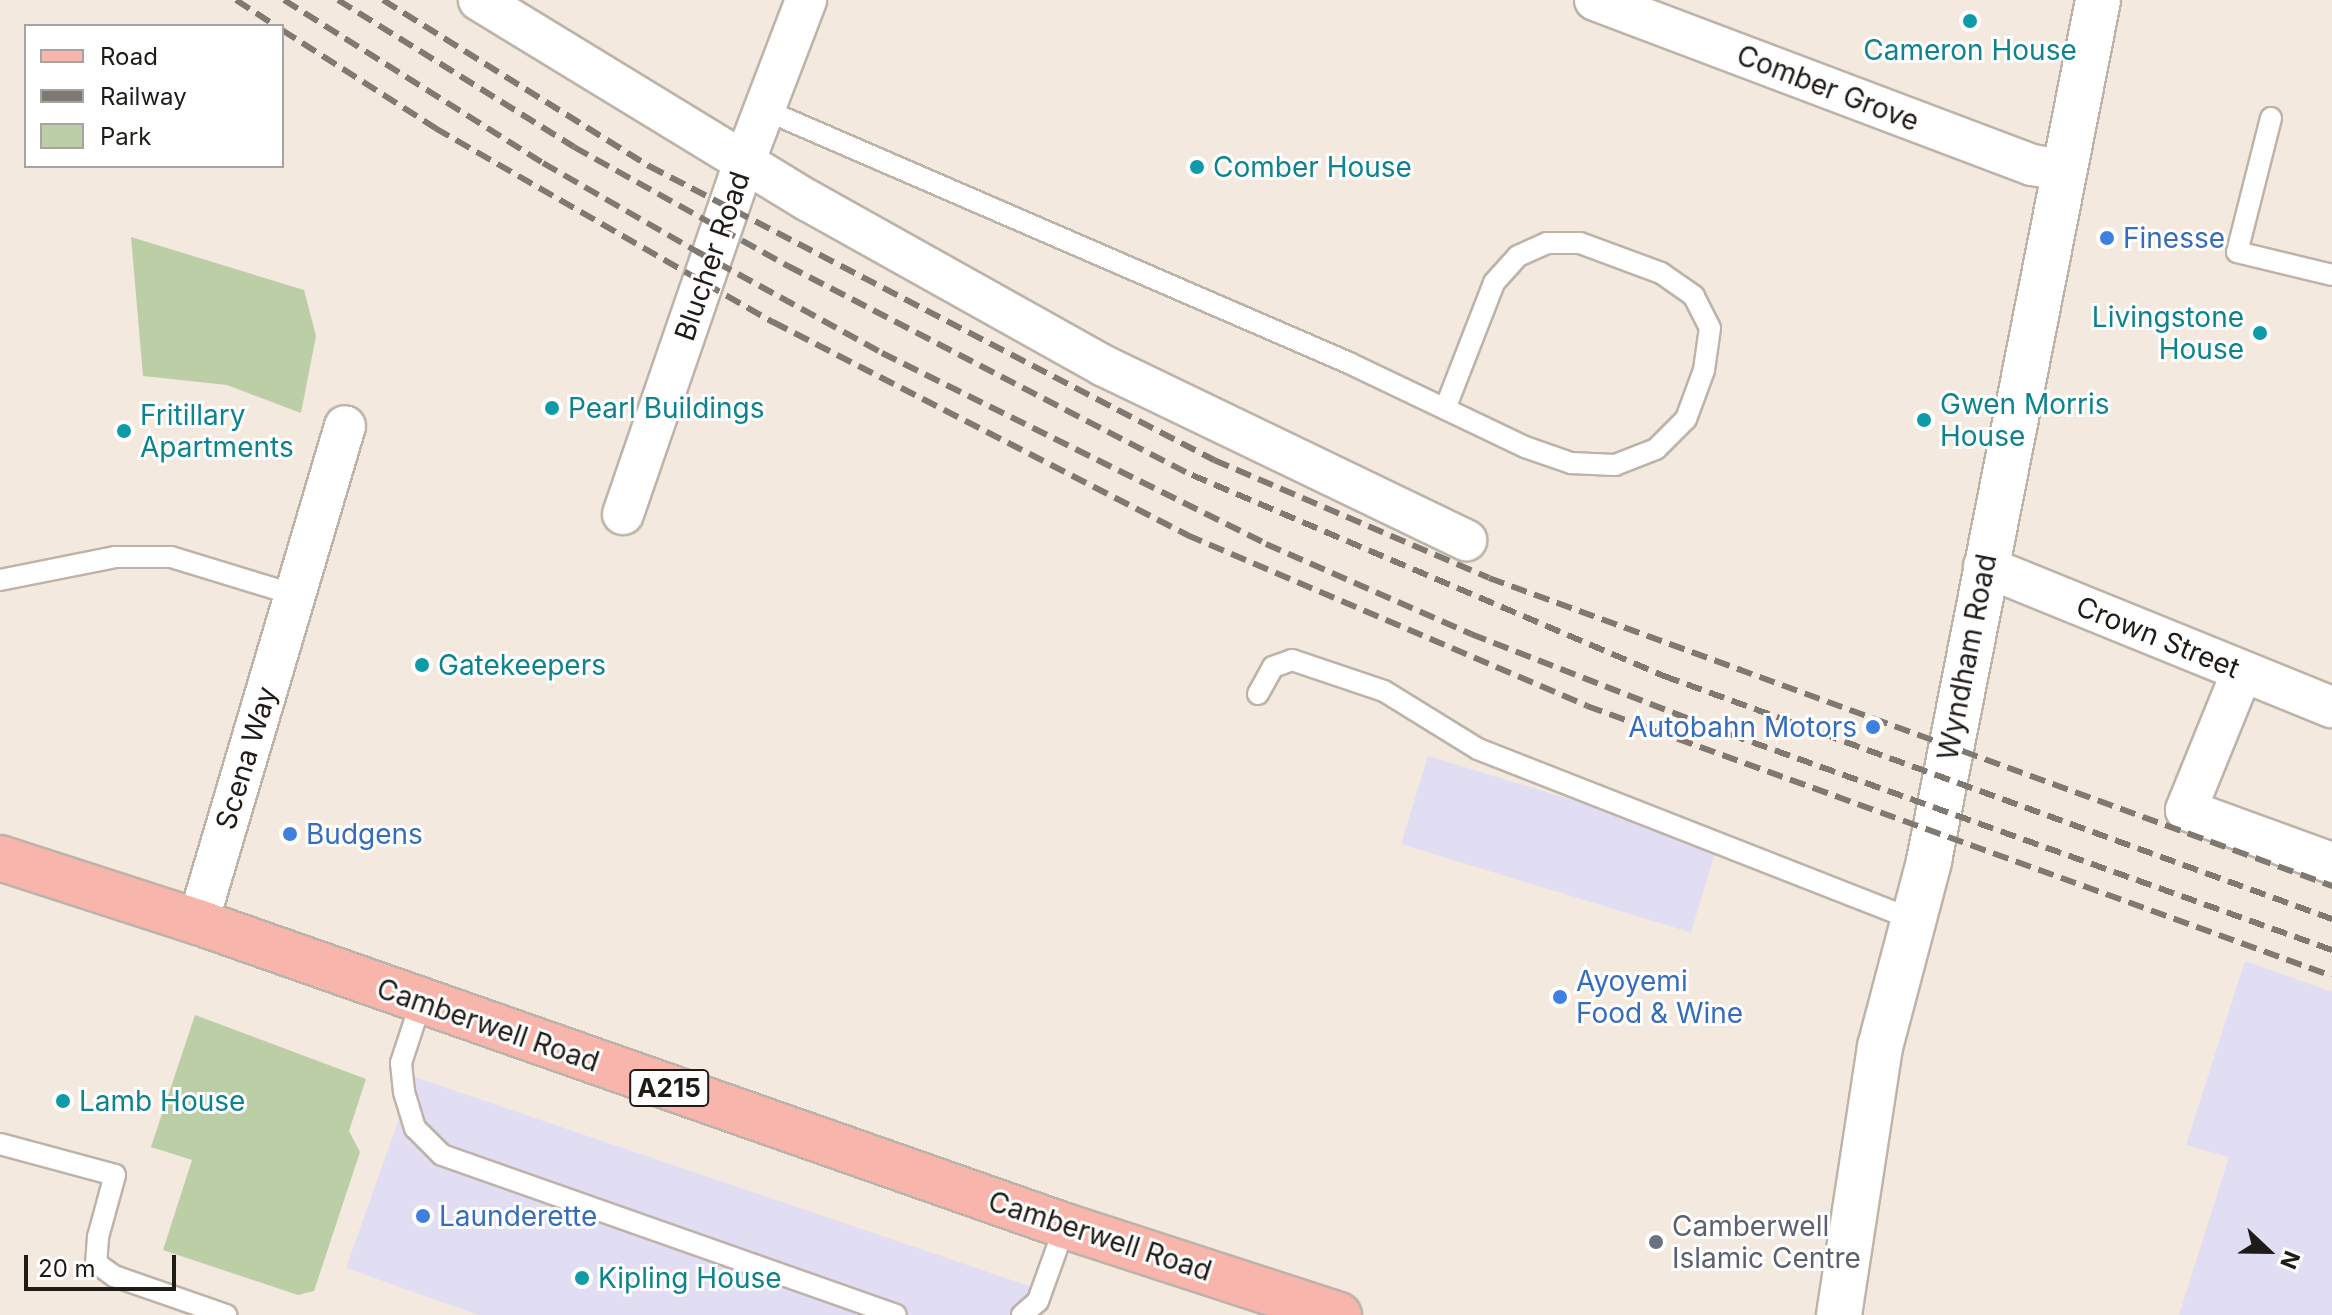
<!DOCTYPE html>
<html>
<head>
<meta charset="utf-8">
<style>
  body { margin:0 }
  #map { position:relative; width:2332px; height:1315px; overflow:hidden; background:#f3e9de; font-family:Inter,sans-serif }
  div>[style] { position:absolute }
  .commercial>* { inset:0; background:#e1ddf3; transform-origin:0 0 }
  .green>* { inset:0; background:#bccea6 }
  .roads { filter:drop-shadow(2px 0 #bdb3a9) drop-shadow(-2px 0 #bdb3a9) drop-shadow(0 2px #bdb3a9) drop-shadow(0 -2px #bdb3a9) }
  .service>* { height:20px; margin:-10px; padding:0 10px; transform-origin:10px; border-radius:10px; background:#fff }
  .minor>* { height:40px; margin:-20px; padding:0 20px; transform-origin:20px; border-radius:20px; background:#fff }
  .tertiary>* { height:44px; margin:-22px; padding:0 22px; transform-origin:22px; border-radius:22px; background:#fff }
  .primary>* { height:44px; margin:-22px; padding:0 22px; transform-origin:22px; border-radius:22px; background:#f7b5ac }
  .rail>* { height:6px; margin-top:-3px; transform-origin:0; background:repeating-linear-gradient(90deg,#807972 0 16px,transparent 0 24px) }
  .dots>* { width:22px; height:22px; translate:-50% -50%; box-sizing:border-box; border:4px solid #fff; border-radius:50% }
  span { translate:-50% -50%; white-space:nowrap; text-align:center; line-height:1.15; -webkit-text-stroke:6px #fff; paint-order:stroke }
  .shield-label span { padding:2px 6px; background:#fff; border:2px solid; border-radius:6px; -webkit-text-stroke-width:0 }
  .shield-label { font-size:26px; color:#1f1b17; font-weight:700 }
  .culture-label { font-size:28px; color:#0d838f }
  .left { translate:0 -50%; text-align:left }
  .right { translate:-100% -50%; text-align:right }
  .street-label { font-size:28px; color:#1f1b17 }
  .shop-label { font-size:28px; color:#366cbe }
  .worship-label { font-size:28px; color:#5b616d }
  .legend { position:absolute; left:24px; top:24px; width:260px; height:144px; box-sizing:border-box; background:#fff; border:2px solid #a5a4a2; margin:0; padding:10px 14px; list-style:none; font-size:24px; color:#1f1b17 }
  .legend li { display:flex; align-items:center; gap:16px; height:40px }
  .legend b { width:40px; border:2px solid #a5a4a2 }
  .north { position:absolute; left:2228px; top:1211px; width:80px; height:80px; -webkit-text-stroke:6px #fff; paint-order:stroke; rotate:112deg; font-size:22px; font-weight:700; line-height:32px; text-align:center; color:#1f1b17 }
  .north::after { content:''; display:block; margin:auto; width:28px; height:36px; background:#1f1b17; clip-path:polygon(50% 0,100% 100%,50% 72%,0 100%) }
  .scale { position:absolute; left:24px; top:1255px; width:152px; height:36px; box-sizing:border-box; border:4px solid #1f1b17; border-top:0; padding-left:10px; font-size:24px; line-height:28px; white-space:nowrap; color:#1f1b17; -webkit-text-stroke:6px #fff; paint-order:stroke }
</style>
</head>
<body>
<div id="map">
  <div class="commercial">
    <i style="left:1428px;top:756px;width:303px;height:92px;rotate:17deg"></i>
    <i style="clip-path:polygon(2245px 961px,2332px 992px,2332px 1315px,2179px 1315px,2229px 1157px,2186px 1145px)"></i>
    <i style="clip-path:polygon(414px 1077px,1041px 1290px,1014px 1315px,479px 1315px,346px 1268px)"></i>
  </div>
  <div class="green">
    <i style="clip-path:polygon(131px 237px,304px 290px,316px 336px,301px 413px,227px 385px,143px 376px)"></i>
    <i style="clip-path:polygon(195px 1015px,366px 1079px,349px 1131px,360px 1152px,314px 1291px,298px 1295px,163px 1250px,192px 1160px,151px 1147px)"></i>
  </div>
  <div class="roads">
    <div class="service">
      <i style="left:763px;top:109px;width:639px;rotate:23.43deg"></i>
      <i style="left:1349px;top:363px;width:195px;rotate:25.5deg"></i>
      <i style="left:1525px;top:447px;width:49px;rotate:19.2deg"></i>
      <i style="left:1571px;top:463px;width:44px;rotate:2.6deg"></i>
      <i style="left:1615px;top:465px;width:44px;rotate:-21.3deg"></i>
      <i style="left:1656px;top:449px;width:42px;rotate:-45deg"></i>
      <i style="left:1686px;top:419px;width:52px;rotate:-69.8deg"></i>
      <i style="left:1704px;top:370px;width:42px;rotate:-81.9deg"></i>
      <i style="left:1710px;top:328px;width:36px;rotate:-117deg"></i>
      <i style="left:1694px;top:296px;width:40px;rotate:-145.1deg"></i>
      <i style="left:1661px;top:273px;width:86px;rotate:-159.7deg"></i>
      <i style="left:1580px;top:243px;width:33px;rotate:180deg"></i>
      <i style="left:1547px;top:243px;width:32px;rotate:156deg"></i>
      <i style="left:1518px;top:256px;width:36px;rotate:132deg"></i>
      <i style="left:1494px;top:283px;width:135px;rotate:111.3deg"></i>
      <i style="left:2271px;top:118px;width:138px;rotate:104.2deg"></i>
      <i style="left:2237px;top:252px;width:98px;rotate:13.6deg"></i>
      <i style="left:0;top:580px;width:117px;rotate:-11.3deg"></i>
      <i style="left:115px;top:557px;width:56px"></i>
      <i style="left:171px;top:557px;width:130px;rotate:17deg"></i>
      <i style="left:1258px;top:694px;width:31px;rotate:-61deg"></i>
      <i style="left:1273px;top:667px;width:20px;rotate:-20deg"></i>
      <i style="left:1292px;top:660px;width:97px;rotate:18.6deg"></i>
      <i style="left:1384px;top:691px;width:110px;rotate:31.7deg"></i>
      <i style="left:1478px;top:749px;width:464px;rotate:21.4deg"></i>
      <i style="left:421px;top:1002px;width:64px;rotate:108.2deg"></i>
      <i style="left:401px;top:1063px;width:29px;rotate:84deg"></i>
      <i style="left:404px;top:1092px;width:38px;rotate:73deg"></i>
      <i style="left:415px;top:1128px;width:38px;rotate:45deg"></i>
      <i style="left:442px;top:1155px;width:481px;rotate:19.4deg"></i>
      <i style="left:0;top:1144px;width:119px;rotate:15.1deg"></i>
      <i style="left:115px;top:1175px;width:64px;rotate:105.3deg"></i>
      <i style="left:98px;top:1237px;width:26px;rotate:94deg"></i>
      <i style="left:96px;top:1263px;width:22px;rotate:36deg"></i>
      <i style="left:114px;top:1276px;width:119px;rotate:19.2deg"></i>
      <i style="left:1022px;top:1315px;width:21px;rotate:-41deg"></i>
      <i style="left:1038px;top:1301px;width:80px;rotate:-70.2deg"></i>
    </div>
    <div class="minor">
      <i style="left:479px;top:0;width:384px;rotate:31.4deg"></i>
      <i style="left:807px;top:200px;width:340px;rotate:29.2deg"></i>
      <i style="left:1104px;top:366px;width:402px;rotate:25.7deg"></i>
      <i style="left:1595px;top:0;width:467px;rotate:20.7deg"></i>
      <i style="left:2032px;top:165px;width:30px;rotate:9deg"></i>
      <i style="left:623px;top:514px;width:374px;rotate:-71deg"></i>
      <i style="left:745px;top:160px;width:171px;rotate:-69.1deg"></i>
      <i style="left:1984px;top:566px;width:375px;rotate:22.1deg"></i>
      <i style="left:2242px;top:672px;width:149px;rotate:112.1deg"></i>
      <i style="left:2186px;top:810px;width:155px;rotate:20deg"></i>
      <i style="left:198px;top:922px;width:517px;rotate:-73.49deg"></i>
    </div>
    <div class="tertiary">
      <i style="left:1839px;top:1315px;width:271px;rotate:-81.3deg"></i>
      <i style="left:1880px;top:1047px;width:192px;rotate:-75.2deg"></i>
      <i style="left:1929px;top:861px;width:877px;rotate:-78.89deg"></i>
    </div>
    <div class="primary">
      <i style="left:0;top:858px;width:208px;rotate:17.9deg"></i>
      <i style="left:198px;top:922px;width:919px;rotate:19.32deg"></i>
      <i style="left:1065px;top:1226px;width:288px;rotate:18deg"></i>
    </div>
  </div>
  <div class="rail">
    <i style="left:236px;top:0;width:48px;rotate:33deg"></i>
    <i style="left:284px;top:0;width:306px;rotate:32.2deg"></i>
    <i style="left:543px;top:163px;width:177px;rotate:29.9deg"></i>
    <i style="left:696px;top:251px;width:212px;rotate:28.7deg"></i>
    <i style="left:882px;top:353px;width:429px;rotate:26.4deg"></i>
    <i style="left:1266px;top:544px;width:224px;rotate:23.7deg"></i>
    <i style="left:1471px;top:634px;width:253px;rotate:21.3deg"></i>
    <i style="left:1707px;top:726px;width:664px;rotate:19.72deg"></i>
    <i style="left:338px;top:0;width:278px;rotate:31.9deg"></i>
    <i style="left:574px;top:147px;width:245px;rotate:29.1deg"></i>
    <i style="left:788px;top:266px;width:455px;rotate:27.4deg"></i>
    <i style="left:1192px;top:475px;width:513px;rotate:23.07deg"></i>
    <i style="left:1664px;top:676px;width:711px;rotate:19.99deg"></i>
    <i style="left:383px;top:0;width:314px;rotate:32deg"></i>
    <i style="left:649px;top:166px;width:637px;rotate:27.49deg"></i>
    <i style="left:1214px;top:460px;width:299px;rotate:23.2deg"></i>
    <i style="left:1489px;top:578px;width:898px;rotate:20.07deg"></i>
    <i style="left:282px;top:30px;width:182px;rotate:32.6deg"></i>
    <i style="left:435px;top:128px;width:390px;rotate:29.9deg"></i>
    <i style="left:773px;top:322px;width:466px;rotate:27.2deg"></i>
    <i style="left:1187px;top:535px;width:435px;rotate:23.1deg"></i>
    <i style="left:1587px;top:706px;width:792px;rotate:19.92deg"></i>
  </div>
  <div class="dots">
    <i style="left:1970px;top:21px;background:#0f9aa8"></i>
    <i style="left:1197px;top:167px;background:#0f9aa8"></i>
    <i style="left:2107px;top:238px;background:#3f7fe0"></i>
    <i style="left:2260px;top:333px;background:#0f9aa8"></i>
    <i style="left:552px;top:408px;background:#0f9aa8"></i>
    <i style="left:1924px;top:420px;background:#0f9aa8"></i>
    <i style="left:124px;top:431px;background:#0f9aa8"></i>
    <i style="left:422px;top:665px;background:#0f9aa8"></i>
    <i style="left:1873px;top:727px;background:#3f7fe0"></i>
    <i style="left:290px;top:834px;background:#3f7fe0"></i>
    <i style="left:1560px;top:997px;background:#3f7fe0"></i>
    <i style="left:63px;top:1101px;background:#0f9aa8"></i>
    <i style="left:423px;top:1216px;background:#3f7fe0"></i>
    <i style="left:1656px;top:1242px;background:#6b7280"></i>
    <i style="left:582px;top:1278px;background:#0f9aa8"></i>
  </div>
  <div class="shield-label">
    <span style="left:669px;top:1088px">A215</span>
  </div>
  <div class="culture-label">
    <span style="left:1970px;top:50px">Cameron House</span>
    <span class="left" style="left:1213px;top:167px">Comber House</span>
    <span class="right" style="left:2244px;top:333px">Livingstone<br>House</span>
    <span class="left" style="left:1940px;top:420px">Gwen Morris<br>House</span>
    <span class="left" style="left:568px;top:408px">Pearl Buildings</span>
    <span class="left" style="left:140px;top:431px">Fritillary<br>Apartments</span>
    <span class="left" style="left:438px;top:665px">Gatekeepers</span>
    <span class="left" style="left:79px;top:1101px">Lamb House</span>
    <span class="left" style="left:598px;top:1278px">Kipling House</span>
  </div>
  <div class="street-label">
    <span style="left:1828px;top:88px;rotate:21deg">Comber Grove</span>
    <span style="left:712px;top:256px;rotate:-71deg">Blucher Road</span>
    <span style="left:2158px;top:637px;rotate:22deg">Crown Street</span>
    <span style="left:1967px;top:657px;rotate:-79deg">Wyndham Road</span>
    <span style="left:246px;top:758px;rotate:-73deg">Scena Way</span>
    <span style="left:488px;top:1025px;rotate:19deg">Camberwell Road</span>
    <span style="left:1100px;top:1236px;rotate:18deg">Camberwell Road</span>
  </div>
  <div class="shop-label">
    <span class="left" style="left:2123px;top:238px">Finesse</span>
    <span class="right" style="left:1857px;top:727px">Autobahn Motors</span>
    <span class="left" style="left:306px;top:834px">Budgens</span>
    <span class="left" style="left:1576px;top:997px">Ayoyemi<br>Food &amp; Wine</span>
    <span class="left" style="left:439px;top:1216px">Launderette</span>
  </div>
  <div class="worship-label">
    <span class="left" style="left:1672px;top:1242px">Camberwell<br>Islamic Centre</span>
  </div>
  <ul class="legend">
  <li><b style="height:10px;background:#f7b5ac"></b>Road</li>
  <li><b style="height:10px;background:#807972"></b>Railway</li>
  <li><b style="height:22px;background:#bccea6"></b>Park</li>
  </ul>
  <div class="north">N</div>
  <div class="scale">20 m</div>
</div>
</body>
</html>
